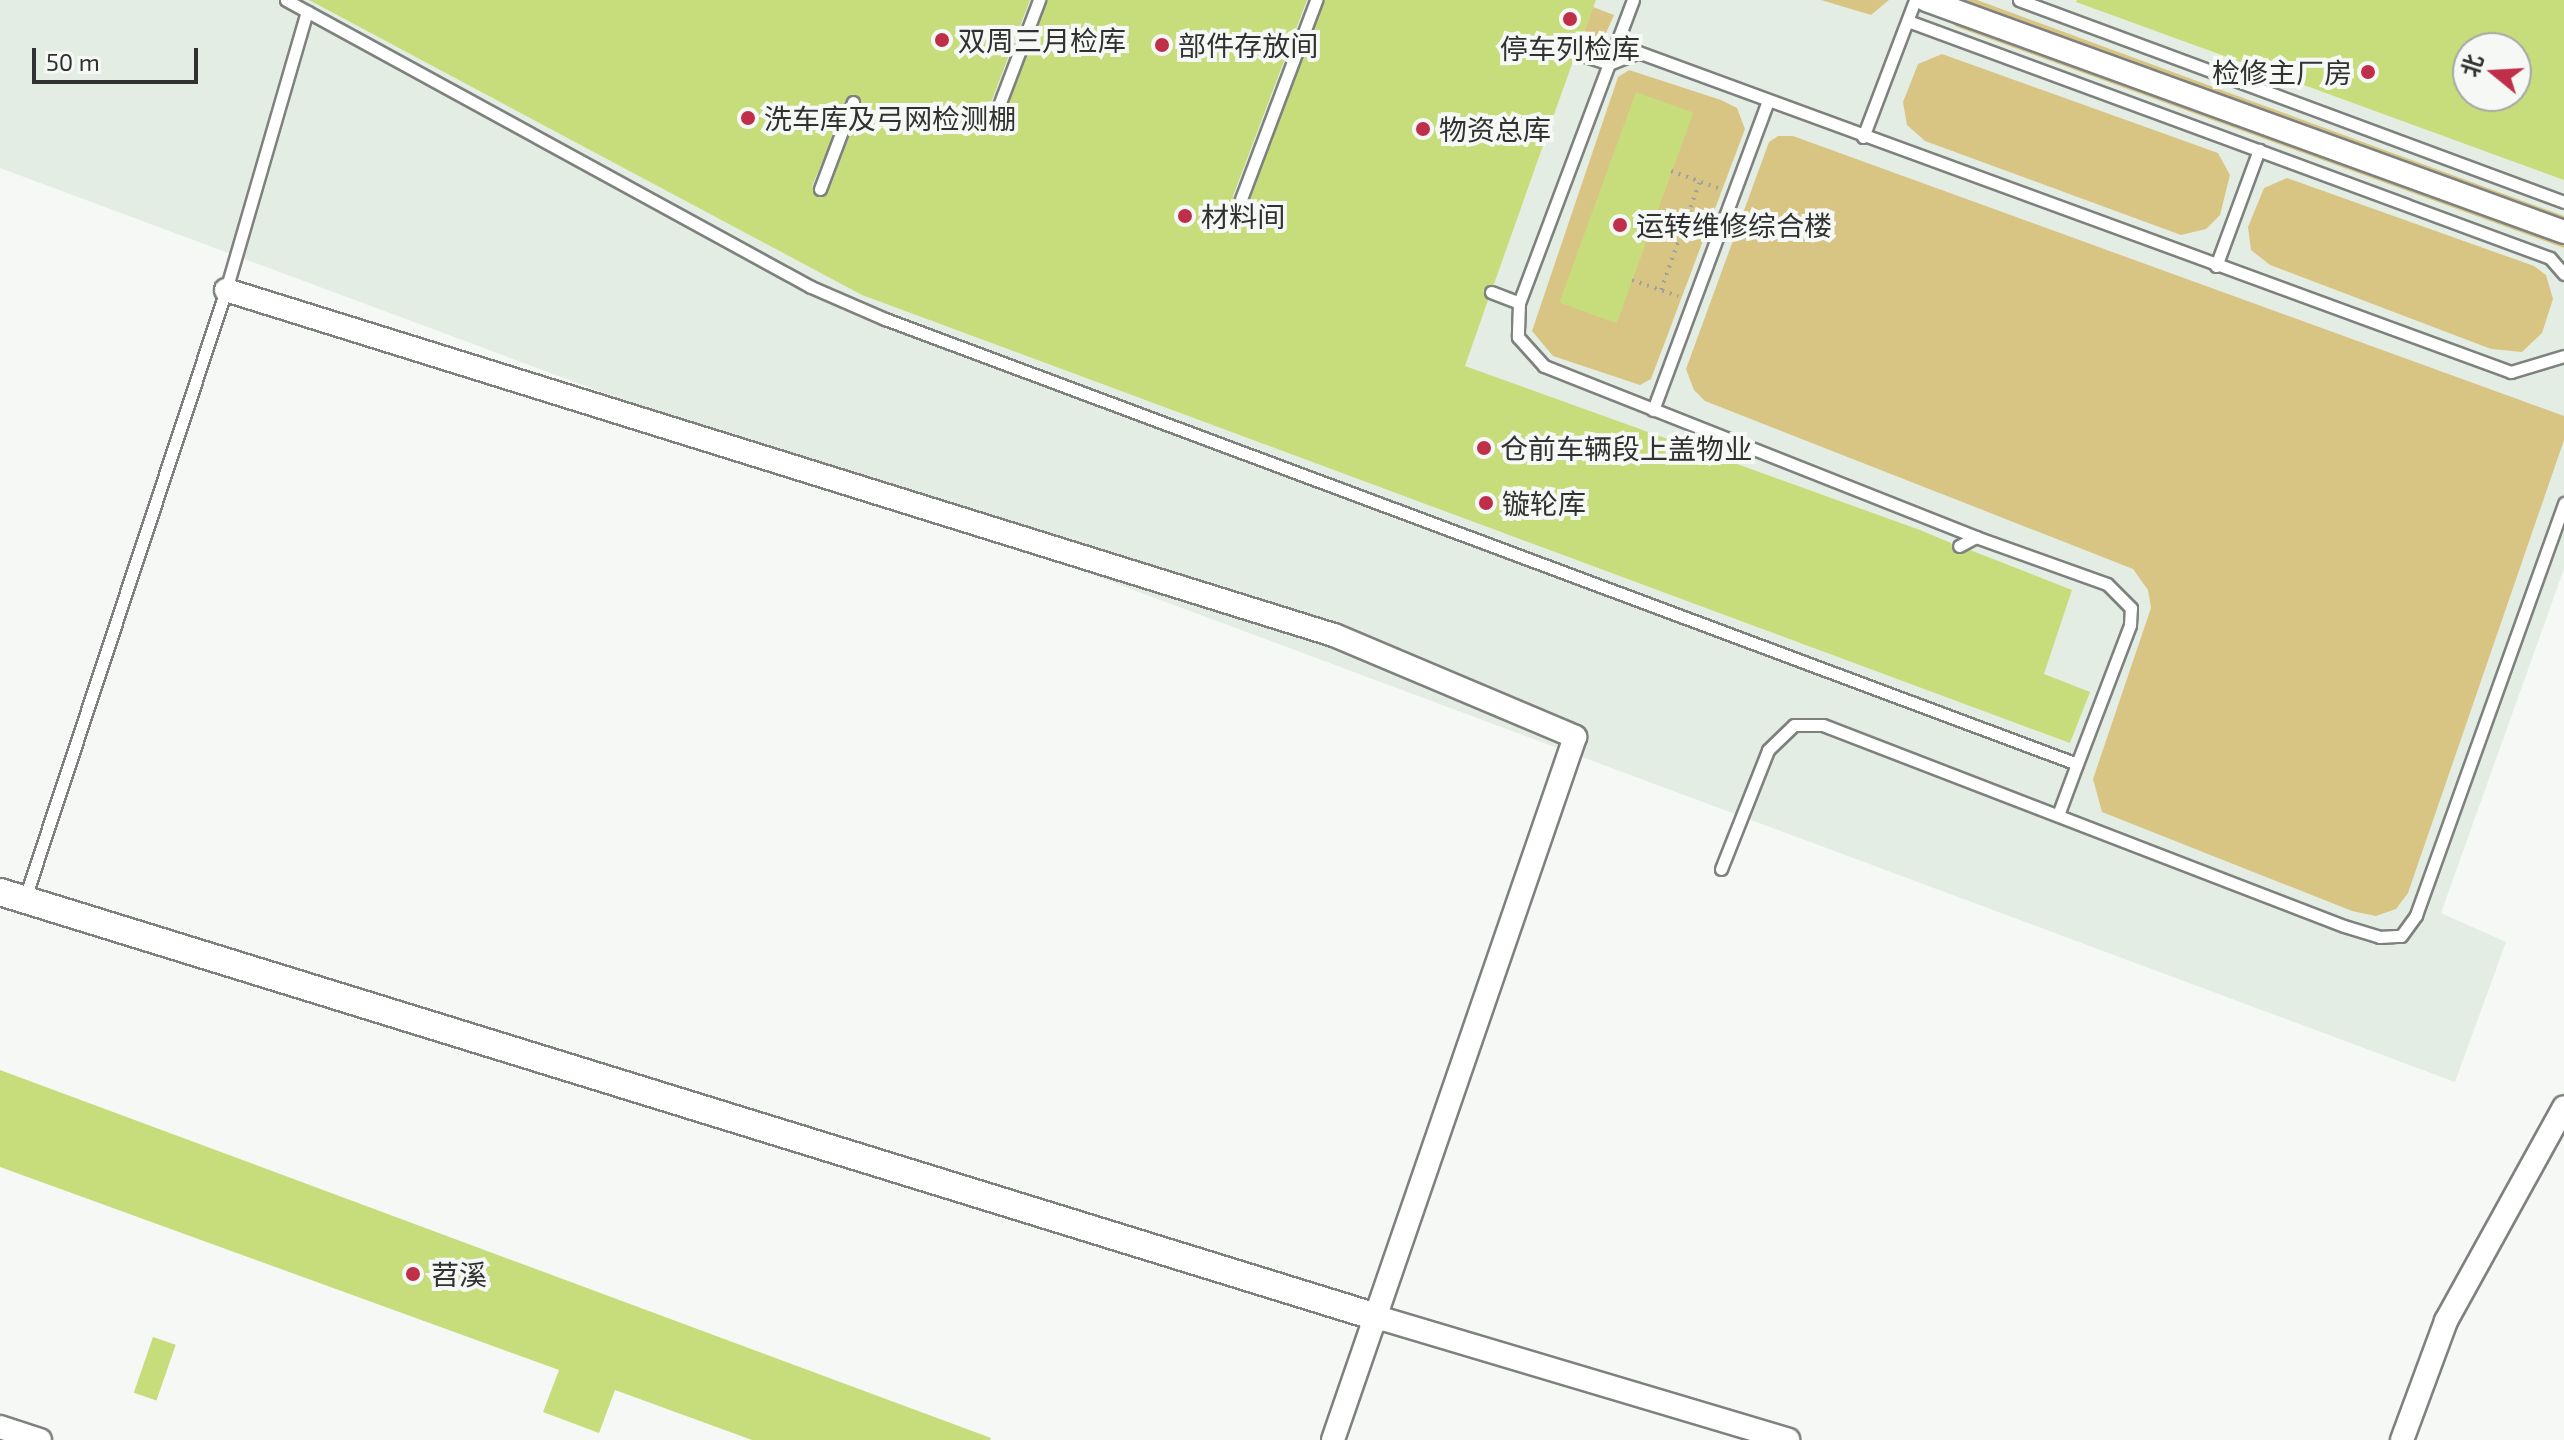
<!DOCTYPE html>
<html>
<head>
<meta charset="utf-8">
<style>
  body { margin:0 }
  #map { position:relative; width:2564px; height:1440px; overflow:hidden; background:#f5f8f5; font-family:"Exo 2","Noto Sans SC",sans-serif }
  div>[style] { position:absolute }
  .built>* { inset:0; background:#e4ede4 }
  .green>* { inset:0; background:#d8c584 }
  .building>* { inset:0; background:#c7dd7b; transform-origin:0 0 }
  .path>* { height:4px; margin-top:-2px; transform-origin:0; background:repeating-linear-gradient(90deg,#9fa29f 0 2px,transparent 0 8px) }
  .roads { filter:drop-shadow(2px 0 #7e817e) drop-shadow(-2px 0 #7e817e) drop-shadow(0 2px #7e817e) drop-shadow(0 -2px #7e817e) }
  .service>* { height:11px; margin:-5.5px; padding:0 5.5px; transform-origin:5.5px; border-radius:5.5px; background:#fff }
  .minor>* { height:22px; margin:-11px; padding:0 11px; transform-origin:11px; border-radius:11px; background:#fff }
  .tertiary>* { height:26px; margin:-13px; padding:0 13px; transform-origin:13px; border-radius:13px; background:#fff }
  .dots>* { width:22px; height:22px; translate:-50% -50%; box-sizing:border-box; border:4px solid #f5f8f5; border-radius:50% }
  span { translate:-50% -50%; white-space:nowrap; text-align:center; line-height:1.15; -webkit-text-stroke:8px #f5f8f5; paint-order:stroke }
  .poi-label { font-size:28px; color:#303130 }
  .left { translate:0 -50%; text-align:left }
  .right { translate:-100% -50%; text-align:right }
  .north { position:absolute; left:2452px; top:32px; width:80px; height:80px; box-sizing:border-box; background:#f5f8f5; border:2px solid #a6a8a6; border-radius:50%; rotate:288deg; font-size:22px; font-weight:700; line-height:32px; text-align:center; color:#303130 }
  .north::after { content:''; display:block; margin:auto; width:28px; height:36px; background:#c02f49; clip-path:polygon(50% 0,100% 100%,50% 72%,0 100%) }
  .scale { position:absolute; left:32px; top:48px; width:166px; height:36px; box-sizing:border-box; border:4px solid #303130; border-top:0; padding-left:10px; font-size:24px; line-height:28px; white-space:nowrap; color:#303130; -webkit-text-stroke:6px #f5f8f5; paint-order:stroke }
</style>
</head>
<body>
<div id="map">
  <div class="built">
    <i style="clip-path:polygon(evenodd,0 0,2564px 0,2564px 569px,2441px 913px,2506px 942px,2455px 1082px,0 168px,0 0,2468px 48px,2516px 48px,2516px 96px,2468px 96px,2468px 48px)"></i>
  </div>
  <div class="green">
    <i style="clip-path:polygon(1821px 0,1889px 0,1871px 15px)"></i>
    <i style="clip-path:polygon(1943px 0,1977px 0,2564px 216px,2564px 248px,1957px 27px,1940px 14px)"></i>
    <i style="clip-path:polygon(1593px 7px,1614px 15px,1603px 40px,1582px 37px)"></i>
    <i style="clip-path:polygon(1942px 54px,2218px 153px,2230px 175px,2220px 215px,2206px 229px,2181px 235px,1925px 141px,1907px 125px,1903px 102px,1918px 64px)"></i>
    <i style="clip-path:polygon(1629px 70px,1721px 100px,1737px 108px,1745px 129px,1651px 379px,1640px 385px,1553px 356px,1532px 331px,1618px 77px)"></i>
    <i style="clip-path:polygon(1778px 136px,1793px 136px,2564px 416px,2564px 440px,2408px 893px,2396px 909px,2376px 916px,2352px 911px,2102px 812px,2093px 779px,2151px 608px,2148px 590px,2133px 569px,1705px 401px,1694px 390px,1686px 369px,1769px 142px)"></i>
    <i style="clip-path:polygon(2287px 178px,2534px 266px,2546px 275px,2553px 299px,2542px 333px,2522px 352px,2491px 349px,2270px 265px,2251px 250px,2248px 227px,2264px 188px)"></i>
  </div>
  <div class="building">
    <i style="clip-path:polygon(evenodd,309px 0,1030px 0,990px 105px,999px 116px,1047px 0,1307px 0,1233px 196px,1242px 207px,1249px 202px,1324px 0,1596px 0,1579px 45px,1568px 50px,1573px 61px,1494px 284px,1483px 290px,1488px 300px,1465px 366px,1920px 530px,1951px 543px,1955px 554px,1970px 550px,2072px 590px,2044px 674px,2090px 692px,2070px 743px,862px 295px,309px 0,851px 94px,861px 105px,828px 192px,818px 197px,812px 186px,851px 94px)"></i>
    <i style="clip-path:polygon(evenodd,2077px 0,2564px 0,2564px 180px,2076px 2px,2077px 0,2468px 48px,2516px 48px,2516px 96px,2468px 96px,2468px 48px)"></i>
    <i style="left:1636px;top:92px;width:61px;height:224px;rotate:20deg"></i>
    <i style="clip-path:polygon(0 1070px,991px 1438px,990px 1440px,752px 1440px,615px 1390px,599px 1433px,543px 1412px,559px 1370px,0 1167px)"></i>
    <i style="left:153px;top:1337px;width:24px;height:59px;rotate:19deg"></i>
  </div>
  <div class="path">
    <i style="left:1671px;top:171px;width:50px;rotate:19.9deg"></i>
    <i style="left:1632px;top:280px;width:49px;rotate:19.2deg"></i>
    <i style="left:1661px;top:290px;width:116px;rotate:-70.3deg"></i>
  </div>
  <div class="roads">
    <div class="service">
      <i style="left:286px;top:0;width:598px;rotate:28.66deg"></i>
      <i style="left:811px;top:287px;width:81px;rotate:23.4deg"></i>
      <i style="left:885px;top:319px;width:1272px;rotate:20.47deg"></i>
      <i style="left:2077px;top:764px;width:149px;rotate:-69.1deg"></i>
      <i style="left:2130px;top:625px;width:17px;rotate:-87deg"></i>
      <i style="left:2131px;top:608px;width:34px;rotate:-135deg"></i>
      <i style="left:2107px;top:584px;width:139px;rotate:-160.3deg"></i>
      <i style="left:1976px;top:537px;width:19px;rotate:152deg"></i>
      <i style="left:2019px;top:0;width:581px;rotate:20.34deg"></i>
      <i style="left:1908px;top:21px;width:684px;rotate:20.26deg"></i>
      <i style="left:2550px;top:258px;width:21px;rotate:49deg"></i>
      <i style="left:1576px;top:53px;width:35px;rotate:18deg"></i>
      <i style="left:1609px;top:64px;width:31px;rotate:-22deg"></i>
      <i style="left:1638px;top:52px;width:930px;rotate:20.13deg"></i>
      <i style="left:2511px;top:372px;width:55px;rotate:-16.8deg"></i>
      <i style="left:998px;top:108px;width:116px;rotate:-69.2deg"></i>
      <i style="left:1863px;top:137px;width:147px;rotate:-69.2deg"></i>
      <i style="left:820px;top:189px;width:93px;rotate:-69.2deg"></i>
      <i style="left:1241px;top:199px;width:213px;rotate:-69.3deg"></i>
      <i style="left:2216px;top:266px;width:124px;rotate:-69.7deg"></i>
      <i style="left:1491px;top:292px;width:30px;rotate:21deg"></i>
      <i style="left:1519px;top:303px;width:324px;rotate:-69.4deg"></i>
      <i style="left:1519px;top:303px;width:34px;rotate:92deg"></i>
      <i style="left:1518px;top:337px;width:39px;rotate:48deg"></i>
      <i style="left:1544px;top:366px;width:465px;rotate:21.6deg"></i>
      <i style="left:1653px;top:410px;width:330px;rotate:-69.6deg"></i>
      <i style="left:2058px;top:815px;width:54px;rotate:-69.6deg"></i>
      <i style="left:1721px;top:869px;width:128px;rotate:-68.4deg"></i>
      <i style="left:1768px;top:750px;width:36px;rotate:-44deg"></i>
      <i style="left:1794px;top:725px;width:29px"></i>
      <i style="left:1823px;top:725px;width:558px;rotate:21.1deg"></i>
      <i style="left:2344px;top:926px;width:37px;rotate:17deg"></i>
      <i style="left:2379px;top:937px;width:22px;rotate:-3deg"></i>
      <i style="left:2401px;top:936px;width:26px;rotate:-54deg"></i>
      <i style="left:2416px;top:915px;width:438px;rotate:-70.2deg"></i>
      <i style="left:25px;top:898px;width:640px;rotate:-71.71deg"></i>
      <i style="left:226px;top:290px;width:290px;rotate:-73.8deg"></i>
    </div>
    <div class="minor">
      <i style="left:1926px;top:0;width:679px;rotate:19.98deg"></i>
      <i style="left:226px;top:290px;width:1160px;rotate:17.3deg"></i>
      <i style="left:1334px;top:635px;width:262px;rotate:22.9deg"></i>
      <i style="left:1575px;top:737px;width:743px;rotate:109deg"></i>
      <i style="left:1380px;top:1318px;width:426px;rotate:16.6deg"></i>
      <i style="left:0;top:1427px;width:42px;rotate:18deg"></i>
      <i style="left:2402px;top:1440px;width:127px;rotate:-69.7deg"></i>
      <i style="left:2446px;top:1321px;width:244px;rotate:-61.1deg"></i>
    </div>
    <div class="tertiary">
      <i style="left:0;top:892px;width:1444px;rotate:17.16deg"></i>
    </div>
  </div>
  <div class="dots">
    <i style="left:1570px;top:19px;background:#c02f49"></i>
    <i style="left:942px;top:40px;background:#c02f49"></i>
    <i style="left:1162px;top:45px;background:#c02f49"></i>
    <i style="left:2368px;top:72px;background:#c02f49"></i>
    <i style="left:748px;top:118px;background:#c02f49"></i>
    <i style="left:1423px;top:129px;background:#c02f49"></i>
    <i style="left:1185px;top:216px;background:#c02f49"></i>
    <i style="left:1620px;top:225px;background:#c02f49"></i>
    <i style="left:1484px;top:448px;background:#c02f49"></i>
    <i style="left:1486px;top:503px;background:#c02f49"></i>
    <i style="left:413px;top:1274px;background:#c02f49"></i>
  </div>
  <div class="poi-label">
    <span class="left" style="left:958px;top:40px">双周三月检库</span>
    <span class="left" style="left:1178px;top:45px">部件存放间</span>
    <span style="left:1570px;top:48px">停车列检库</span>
    <span class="right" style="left:2352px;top:72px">检修主厂房</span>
    <span class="left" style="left:764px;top:118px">洗车库及弓网检测棚</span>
    <span class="left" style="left:1439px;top:129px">物资总库</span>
    <span class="left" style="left:1201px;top:216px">材料间</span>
    <span class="left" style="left:1636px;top:225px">运转维修综合楼</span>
    <span class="left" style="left:1500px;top:448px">仓前车辆段上盖物业</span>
    <span class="left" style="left:1502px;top:503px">镟轮库</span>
    <span class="left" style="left:431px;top:1274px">苕溪</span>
  </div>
  <div class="north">北</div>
  <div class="scale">50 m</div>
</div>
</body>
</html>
